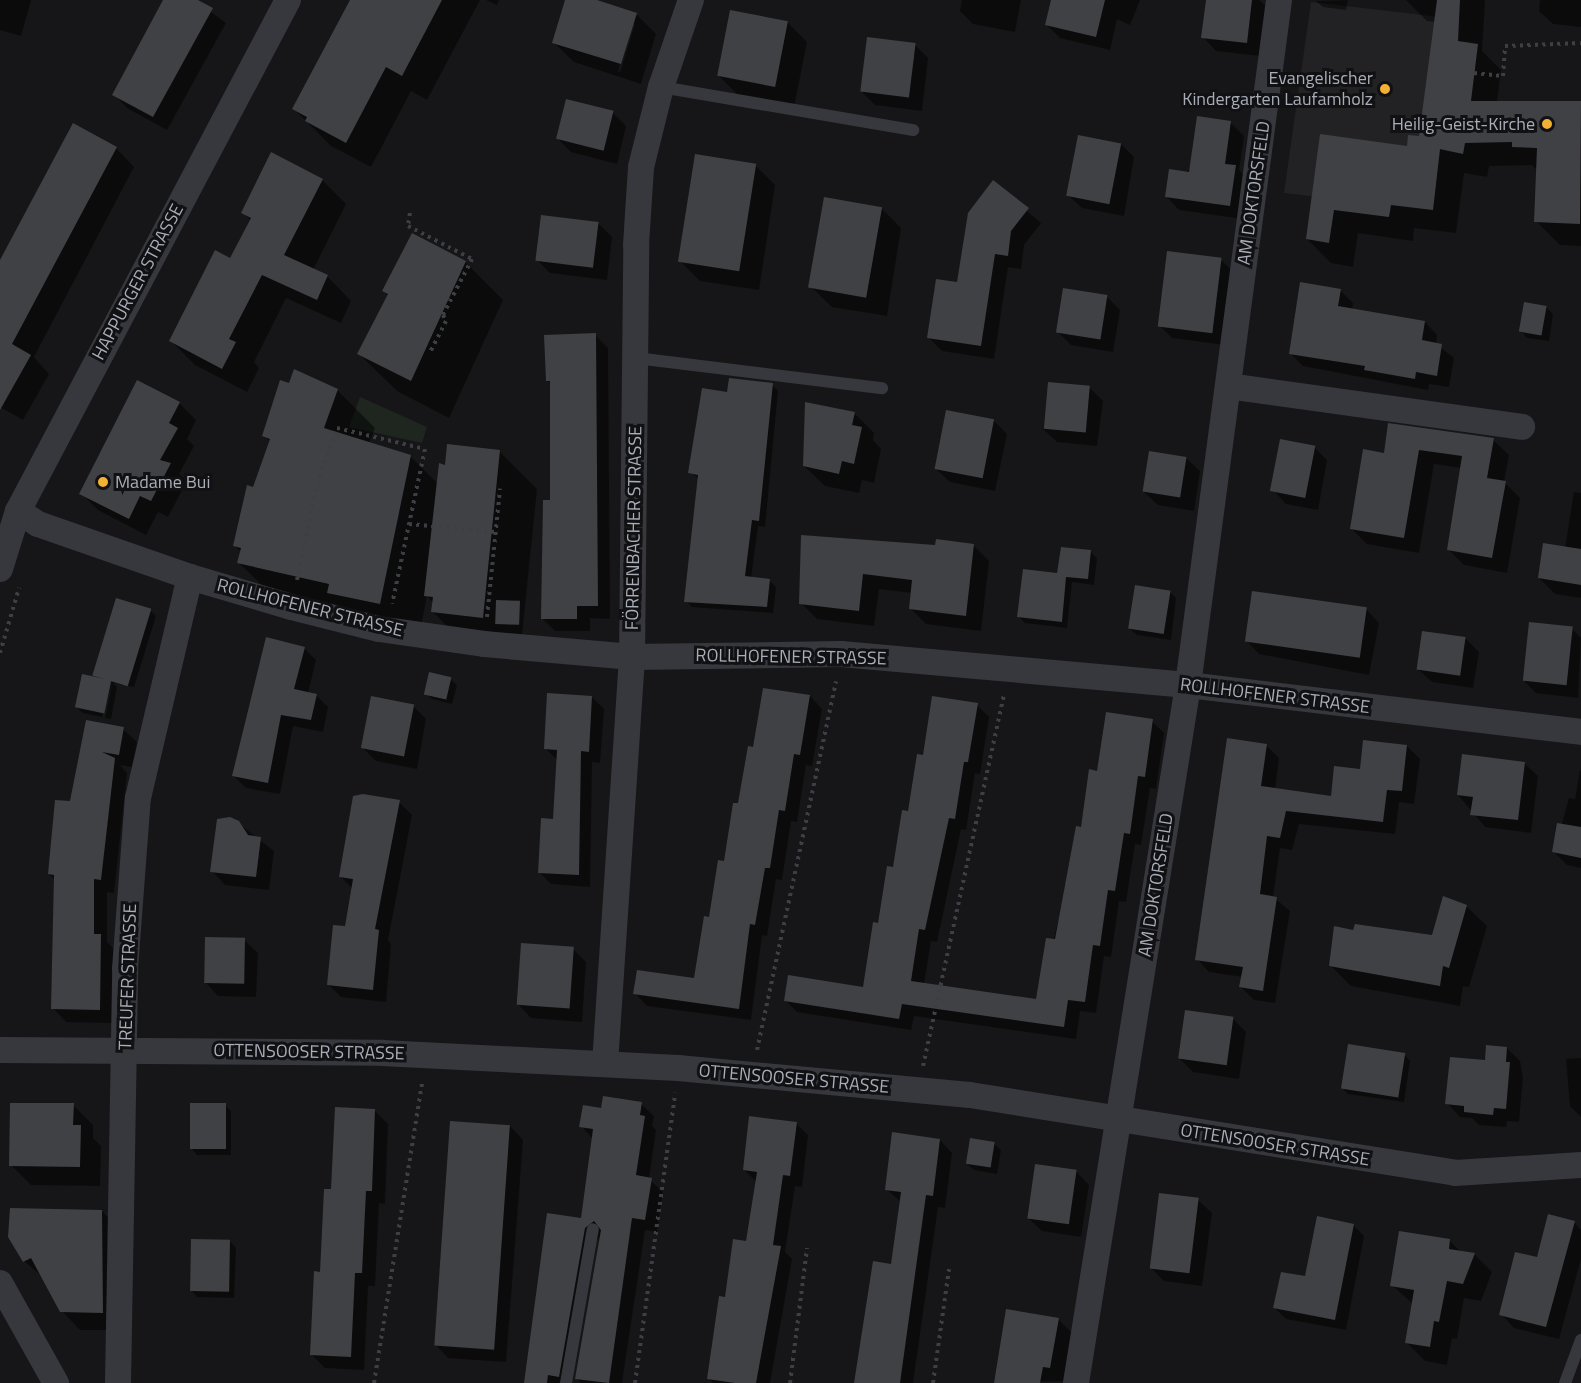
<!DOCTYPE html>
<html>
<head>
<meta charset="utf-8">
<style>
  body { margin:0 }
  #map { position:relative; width:1581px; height:1383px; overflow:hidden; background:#161618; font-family:"Titillium Web",sans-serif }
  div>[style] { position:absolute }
  .built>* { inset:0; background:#222225 }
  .green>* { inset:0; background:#1e261f }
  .shadow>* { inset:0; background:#0007 }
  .building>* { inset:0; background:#404145; transform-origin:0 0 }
  .path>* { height:4px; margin-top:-2px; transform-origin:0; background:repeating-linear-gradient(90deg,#3d3f44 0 3px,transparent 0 7.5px) }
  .service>* { height:12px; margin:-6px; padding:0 6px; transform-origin:6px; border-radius:6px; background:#37383d }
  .minor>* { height:26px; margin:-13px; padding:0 13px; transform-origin:13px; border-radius:13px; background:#37383d }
  .dots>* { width:16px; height:16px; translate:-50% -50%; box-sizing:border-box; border:3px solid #111113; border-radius:50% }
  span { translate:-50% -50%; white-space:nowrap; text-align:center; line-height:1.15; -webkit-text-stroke:6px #111113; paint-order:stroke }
  .poi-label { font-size:18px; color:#a8adb8 }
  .right { translate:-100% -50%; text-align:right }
  .left { translate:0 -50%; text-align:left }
  .street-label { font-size:18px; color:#a8adb8 }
</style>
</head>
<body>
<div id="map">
  <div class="built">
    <i style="clip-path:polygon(1311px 2px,1440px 17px,1465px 142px,1463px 154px,1440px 150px,1433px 210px,1284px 193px)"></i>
  </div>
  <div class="green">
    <i style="clip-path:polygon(360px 397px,427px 427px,422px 443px,349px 427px)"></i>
  </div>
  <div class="shadow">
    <i style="clip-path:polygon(0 0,31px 0,21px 36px,0 30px)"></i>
    <i style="clip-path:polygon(165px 0,195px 0,226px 23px,167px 130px,127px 108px,114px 94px)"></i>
    <i style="clip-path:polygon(358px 0,480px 0,427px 100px,411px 91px,371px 167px,331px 146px,294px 109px)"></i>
    <i style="clip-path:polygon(486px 0,499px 0,497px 5px)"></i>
    <i style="clip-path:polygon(evenodd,566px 0,591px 0,636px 14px,656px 34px,641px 84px,574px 62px,553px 42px,566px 0,632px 24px,635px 24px,620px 72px,618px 71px,632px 24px)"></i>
    <i style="clip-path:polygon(962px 0,1021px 0,1015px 32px,973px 24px,960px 11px)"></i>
    <i style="clip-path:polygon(1053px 0,1140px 0,1130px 25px,1117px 19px,1110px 50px,1060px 38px,1047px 25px)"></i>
    <i style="clip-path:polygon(1207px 0,1259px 0,1266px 6px,1260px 56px,1216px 51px,1203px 37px)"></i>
    <i style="clip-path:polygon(1348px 0,1346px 10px,1323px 7px,1316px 1px)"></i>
    <i style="clip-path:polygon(1406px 0,1485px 0,1482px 51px,1501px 70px,1497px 102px,1581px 103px,1581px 246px,1560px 245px,1536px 221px,1538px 171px,1532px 165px,1489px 166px,1487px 177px,1464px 173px,1456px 233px,1414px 228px,1413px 241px,1358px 233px,1353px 267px,1331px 263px,1307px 239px,1321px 136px,1408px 147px,1420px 138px,1436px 22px,1427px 21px)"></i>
    <i style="clip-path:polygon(1540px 0,1581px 0,1581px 27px,1553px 24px,1539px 11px)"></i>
    <i style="clip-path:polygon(787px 22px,807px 42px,794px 107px,739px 96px,719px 76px)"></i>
    <i style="clip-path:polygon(915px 45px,928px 58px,922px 111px,875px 105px,862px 92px)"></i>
    <i style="clip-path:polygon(613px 113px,626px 126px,617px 164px,571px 152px,558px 139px)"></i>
    <i style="clip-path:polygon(1230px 122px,1244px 136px,1239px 170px,1249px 180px,1243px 219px,1179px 210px,1166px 196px)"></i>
    <i style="clip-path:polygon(1121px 144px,1134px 157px,1124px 216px,1082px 208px,1068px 195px)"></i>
    <i style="clip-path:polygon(116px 148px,134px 167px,34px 357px,49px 374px,23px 420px,0 407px,0 263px)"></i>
    <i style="clip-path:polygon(755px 165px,775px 185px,759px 290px,700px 281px,680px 261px)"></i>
    <i style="clip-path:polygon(322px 180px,346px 204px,313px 270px,327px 276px,351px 301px,341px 323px,286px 298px,254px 362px,259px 368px,247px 392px,195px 365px,171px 341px,230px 260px,251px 221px,243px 212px)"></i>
    <i style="clip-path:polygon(993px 182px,1041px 223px,1024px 245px,1021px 269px,1008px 267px,994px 359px,942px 351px,928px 337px,958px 284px)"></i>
    <i style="clip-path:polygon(881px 208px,901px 228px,887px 316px,832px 307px,811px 287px)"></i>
    <i style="clip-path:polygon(598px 223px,612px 237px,607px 280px,550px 273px,537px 260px)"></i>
    <i style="clip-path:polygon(1221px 260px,1235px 273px,1225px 345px,1172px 338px,1159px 325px)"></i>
    <i style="clip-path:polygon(465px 262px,503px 300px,449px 418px,397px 391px,359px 354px,388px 296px,384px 291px)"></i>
    <i style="clip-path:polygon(1340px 290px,1353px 303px,1352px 310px,1425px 322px,1437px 335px,1436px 344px,1454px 358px,1449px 387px,1429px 384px,1428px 390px,1303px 366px,1291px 354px)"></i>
    <i style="clip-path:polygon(1106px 296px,1120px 310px,1113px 352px,1071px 345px,1058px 332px)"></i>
    <i style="clip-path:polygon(1546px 307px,1553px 314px,1549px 341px,1527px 338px,1521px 331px)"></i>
    <i style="clip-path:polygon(595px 335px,608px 348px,610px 619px,590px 618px,590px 631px,555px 631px,542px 618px,551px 502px,551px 384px,547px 380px)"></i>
    <i style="clip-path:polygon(137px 382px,179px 403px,196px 420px,187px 439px,194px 446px,179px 474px,187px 481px,168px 517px,158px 512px,146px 535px,98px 510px,81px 493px)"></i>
    <i style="clip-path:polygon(772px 385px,778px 391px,765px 527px,758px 526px,751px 579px,770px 581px,776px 587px,773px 613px,692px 607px,686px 601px,699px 479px,690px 472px,728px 394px)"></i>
    <i style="clip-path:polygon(1090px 388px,1103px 401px,1097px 446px,1057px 442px,1043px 429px)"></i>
    <i style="clip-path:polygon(337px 390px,375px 428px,369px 443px,410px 456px,438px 484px,447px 467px,499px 451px,537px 489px,520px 655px,470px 649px,432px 611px,433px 603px,427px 596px,418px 641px,277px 600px,239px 563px,241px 552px,235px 546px,271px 442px,263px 435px)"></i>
    <i style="clip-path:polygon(854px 413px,874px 433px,873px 440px,881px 449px,874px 483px,862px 480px,859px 493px,825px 486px,804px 466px)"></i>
    <i style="clip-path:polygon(994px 421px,1007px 434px,995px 491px,950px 482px,936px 469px)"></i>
    <i style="clip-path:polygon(1493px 440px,1509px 455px,1504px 482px,1520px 498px,1507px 573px,1464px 565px,1449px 550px,1461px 468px,1434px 464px,1419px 553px,1367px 544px,1351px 528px,1385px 455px)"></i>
    <i style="clip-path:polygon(1314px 447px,1327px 460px,1318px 510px,1286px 504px,1273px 490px)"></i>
    <i style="clip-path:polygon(1186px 458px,1200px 471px,1194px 511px,1158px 505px,1144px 492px)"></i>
    <i style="clip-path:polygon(1574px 492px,1581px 493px,1581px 598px,1555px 594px,1539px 578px,1565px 548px)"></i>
    <i style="clip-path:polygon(802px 537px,936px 547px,973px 545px,989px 561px,981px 631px,926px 624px,910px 608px,912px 593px,879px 589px,874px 626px,817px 619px,801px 603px)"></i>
    <i style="clip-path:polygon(1091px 552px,1097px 558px,1094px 585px,1072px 582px,1067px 628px,1025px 623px,1019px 617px,1059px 575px)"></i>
    <i style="clip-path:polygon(1170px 592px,1176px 598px,1171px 640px,1137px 635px,1130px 629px)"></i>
    <i style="clip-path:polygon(1366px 609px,1379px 623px,1369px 675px,1259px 654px,1246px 640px)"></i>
    <i style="clip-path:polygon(150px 610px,156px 616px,134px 687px,113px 683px,117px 687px,111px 719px,105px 718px,112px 684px,102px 717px,83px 713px,76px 707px,98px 678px,94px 674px)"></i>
    <i style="clip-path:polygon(1572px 629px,1581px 638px,1578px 698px,1536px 693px,1523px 680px)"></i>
    <i style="clip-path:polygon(1466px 639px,1479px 652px,1473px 688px,1432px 682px,1418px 669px)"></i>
    <i style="clip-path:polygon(304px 648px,316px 660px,308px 693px,316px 695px,328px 707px,323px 732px,293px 726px,280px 794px,246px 788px,234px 776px)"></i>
    <i style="clip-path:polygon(450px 679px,457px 685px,452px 704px,432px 699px,426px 693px)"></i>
    <i style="clip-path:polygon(810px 696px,822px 709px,812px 766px,806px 765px,797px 822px,791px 821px,782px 880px,776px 879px,767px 936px,762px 935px,751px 1020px,647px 1006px,635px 993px,695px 979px,754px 749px)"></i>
    <i style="clip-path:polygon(592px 697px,604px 709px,600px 763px,592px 762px,590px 887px,551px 884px,539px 872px,554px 820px,557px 760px,545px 748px)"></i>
    <i style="clip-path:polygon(977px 705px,989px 717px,980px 774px,975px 773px,966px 830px,961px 829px,937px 942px,931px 941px,924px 984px,1037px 1001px,1098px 772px,1152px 721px,1164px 733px,1156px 789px,1150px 788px,1141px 845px,1135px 844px,1126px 902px,1119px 901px,1111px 957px,1104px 956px,1096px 1013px,1080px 1011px,1076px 1039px,914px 1016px,911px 1030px,797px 1012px,785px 1000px,864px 989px,924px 757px)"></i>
    <i style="clip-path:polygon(413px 706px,426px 719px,417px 769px,376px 761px,363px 748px)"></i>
    <i style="clip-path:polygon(87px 721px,123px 729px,137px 742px,132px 767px,120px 765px,127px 773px,114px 893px,107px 892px,107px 942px,114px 949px,113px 1023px,66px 1022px,53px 1008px,55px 880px,49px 874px,71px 803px)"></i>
    <i style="clip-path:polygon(1266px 745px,1279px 758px,1275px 789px,1332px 797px,1361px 771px,1407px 746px,1420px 759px,1414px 804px,1399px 802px,1395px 834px,1299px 824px,1292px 850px,1280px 848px,1273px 897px,1290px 911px,1275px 1003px,1254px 1000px,1241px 987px,1243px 977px,1209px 972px,1197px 959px)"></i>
    <i style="clip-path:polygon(1524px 763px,1538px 776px,1531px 833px,1485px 827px,1458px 795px)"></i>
    <i style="clip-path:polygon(1580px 770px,1581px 771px,1581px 868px,1567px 865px,1554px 852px,1569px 798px,1575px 799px)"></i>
    <i style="clip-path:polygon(399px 802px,412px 815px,388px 940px,391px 944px,386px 1002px,341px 997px,328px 984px,346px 928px,353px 889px,340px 876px)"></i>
    <i style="clip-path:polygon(238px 823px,274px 851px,269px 890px,225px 885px,212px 871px)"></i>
    <i style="clip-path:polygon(1466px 906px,1487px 926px,1469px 987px,1463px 986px,1460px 1006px,1351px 986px,1331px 966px,1354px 931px,1433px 937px)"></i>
    <i style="clip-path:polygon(244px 940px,258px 953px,256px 997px,218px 996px,205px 982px)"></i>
    <i style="clip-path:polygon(573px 949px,586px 962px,582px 1022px,531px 1018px,518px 1004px)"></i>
    <i style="clip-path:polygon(1232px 1018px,1246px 1032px,1239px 1079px,1193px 1072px,1180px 1059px)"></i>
    <i style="clip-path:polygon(1507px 1048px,1520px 1061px,1523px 1077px,1519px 1122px,1507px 1121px,1506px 1127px,1479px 1125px,1472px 1118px,1460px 1117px,1447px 1103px,1486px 1062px)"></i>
    <i style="clip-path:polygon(1404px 1054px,1410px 1061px,1404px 1102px,1348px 1094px,1342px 1088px)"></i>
    <i style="clip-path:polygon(1581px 1058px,1581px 1117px,1570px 1106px,1566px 1059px)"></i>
    <i style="clip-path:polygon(641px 1104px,654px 1116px,652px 1126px,656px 1130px,649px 1179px,663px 1192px,657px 1232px,645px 1230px,622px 1383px,581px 1383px,577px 1379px,602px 1237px,597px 1240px,572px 1383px,526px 1383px,582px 1219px,593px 1139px,581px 1126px,602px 1110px)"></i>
    <i style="clip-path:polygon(73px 1105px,93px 1125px,93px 1138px,101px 1146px,100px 1186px,31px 1185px,11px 1165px)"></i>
    <i style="clip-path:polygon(225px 1105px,231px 1111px,231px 1155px,197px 1155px,191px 1148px)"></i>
    <i style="clip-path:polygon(374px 1110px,388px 1124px,385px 1204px,379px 1203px,375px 1286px,368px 1286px,364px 1370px,325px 1368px,312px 1355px,332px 1191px)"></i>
    <i style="clip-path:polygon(796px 1123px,808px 1135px,802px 1187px,795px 1186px,785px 1252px,792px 1259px,770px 1383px,713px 1383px,709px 1378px,726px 1298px,747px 1243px,757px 1182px,744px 1170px)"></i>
    <i style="clip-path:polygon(510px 1126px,523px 1140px,506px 1362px,448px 1358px,435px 1344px)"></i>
    <i style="clip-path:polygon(940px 1140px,952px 1153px,945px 1208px,938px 1207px,913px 1383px,855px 1383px,892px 1266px,901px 1202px,886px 1189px)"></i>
    <i style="clip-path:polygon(994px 1144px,1001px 1150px,997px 1174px,974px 1170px,967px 1164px)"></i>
    <i style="clip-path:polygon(1076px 1171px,1089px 1185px,1081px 1237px,1042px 1231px,1028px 1218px)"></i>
    <i style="clip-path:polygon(1198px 1200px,1212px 1213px,1202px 1286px,1164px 1281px,1150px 1267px)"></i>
    <i style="clip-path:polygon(102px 1211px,120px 1230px,120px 1330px,80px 1330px,62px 1311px,44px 1278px,24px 1261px)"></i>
    <i style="clip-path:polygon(1574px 1222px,1581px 1230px,1581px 1259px,1559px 1339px,1514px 1328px,1501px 1314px,1538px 1259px)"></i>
    <i style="clip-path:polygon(1353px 1225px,1364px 1236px,1346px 1330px,1286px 1319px,1275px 1308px)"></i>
    <i style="clip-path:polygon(230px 1241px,236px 1248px,234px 1298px,197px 1297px,191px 1290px)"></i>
    <i style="clip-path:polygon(1450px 1241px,1461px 1252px,1474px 1254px,1492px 1272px,1481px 1301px,1464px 1298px,1457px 1339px,1452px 1338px,1447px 1365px,1425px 1361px,1407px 1343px,1413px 1304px,1392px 1285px)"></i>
    <i style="clip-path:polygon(1058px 1319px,1072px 1333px,1063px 1381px,995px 1383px)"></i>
  </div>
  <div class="building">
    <i style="clip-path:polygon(163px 0,198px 0,213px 8px,153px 117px,112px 95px)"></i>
    <i style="clip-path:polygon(350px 0,442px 0,402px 76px,386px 67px,346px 143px,305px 121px,307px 117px,292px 109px)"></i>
    <i style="clip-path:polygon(565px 0,597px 0,637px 13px,621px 64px,552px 43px)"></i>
    <i style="clip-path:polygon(1051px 0,1105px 0,1096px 37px,1045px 25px)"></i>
    <i style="clip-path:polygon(1206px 0,1252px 0,1247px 43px,1201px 38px)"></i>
    <i style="clip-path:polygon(1437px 0,1460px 0,1458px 41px,1478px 44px,1471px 101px,1581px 101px,1580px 224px,1534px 222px,1537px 148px,1512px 147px,1512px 142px,1465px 143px,1463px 154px,1440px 149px,1433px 210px,1391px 205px,1389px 217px,1334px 210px,1329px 243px,1306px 239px,1320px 134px,1407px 146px,1408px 135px,1419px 136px)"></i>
    <i style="left:730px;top:10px;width:59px;height:67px;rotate:11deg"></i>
    <i style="left:867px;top:37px;width:49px;height:55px;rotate:7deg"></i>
    <i style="left:566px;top:99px;width:49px;height:41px;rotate:14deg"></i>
    <i style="clip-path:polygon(1197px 116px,1231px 121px,1225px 164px,1236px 165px,1230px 206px,1165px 197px,1169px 169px,1189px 172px)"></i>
    <i style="clip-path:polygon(73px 123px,117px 147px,12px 344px,31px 355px,0 410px,0 260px)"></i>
    <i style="left:1078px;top:135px;width:44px;height:62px;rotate:11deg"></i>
    <i style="clip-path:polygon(271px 152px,323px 179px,284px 255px,328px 275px,317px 300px,262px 275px,229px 339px,236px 342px,222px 369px,169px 341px,215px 250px,230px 258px,251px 218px,241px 213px)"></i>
    <i style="left:695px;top:154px;width:62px;height:109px;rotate:9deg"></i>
    <i style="clip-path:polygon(993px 180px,1029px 208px,1011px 231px,1008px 256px,995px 254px,981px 346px,927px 338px,936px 279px,957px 282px,968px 213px)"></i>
    <i style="left:824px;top:197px;width:59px;height:92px;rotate:10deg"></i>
    <i style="left:541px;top:215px;width:58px;height:46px;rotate:7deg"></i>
    <i style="clip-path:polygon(412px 233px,466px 261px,411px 381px,357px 354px,388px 294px,382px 291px)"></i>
    <i style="left:1167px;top:251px;width:55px;height:76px;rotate:7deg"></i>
    <i style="clip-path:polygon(1300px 282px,1341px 289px,1338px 306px,1425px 321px,1422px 340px,1442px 344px,1437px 376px,1416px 372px,1415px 379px,1364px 370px,1365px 366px,1289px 354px)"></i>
    <i style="left:1063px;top:288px;width:45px;height:45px;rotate:9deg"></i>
    <i style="left:1524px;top:302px;width:23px;height:30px;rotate:10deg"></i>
    <i style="clip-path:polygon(596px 333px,598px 606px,577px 606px,577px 619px,541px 619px,543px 500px,550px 500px,550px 381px,546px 381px,544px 335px)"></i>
    <i style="clip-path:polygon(294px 369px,338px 389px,324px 428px,411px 455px,380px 604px,327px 593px,329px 584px,237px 563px,241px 548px,233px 546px,247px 485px,253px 487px,270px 439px,262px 436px,280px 380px,289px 383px)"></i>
    <i style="clip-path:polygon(729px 378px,773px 383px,759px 521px,752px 520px,745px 576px,770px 579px,767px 607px,684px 602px,698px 475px,688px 473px,702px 388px,727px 392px)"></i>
    <i style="clip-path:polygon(137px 380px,180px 402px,169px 423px,178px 428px,160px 460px,171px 463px,151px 501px,140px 496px,129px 519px,79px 494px)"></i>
    <i style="left:1048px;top:382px;width:42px;height:47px;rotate:5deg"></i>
    <i style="clip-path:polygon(805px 402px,855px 412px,852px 425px,862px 427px,854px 464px,842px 461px,839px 474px,803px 466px)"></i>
    <i style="left:946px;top:410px;width:49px;height:60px;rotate:11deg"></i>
    <i style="clip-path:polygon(1388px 423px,1494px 438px,1487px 478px,1506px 481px,1492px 558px,1447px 550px,1462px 456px,1419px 450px,1404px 538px,1350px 529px,1363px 449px,1384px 453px)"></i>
    <i style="left:1280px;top:439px;width:36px;height:53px;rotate:11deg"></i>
    <i style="clip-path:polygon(447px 444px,500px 450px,483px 618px,431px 612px,433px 597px,424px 596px,439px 463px,445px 465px)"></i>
    <i style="left:1149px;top:451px;width:38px;height:41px;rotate:9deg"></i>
    <i style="clip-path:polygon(801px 535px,935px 545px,936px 539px,974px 544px,966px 616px,909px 609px,912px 580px,863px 574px,859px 611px,799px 604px)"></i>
    <i style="clip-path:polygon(1543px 543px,1581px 549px,1581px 585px,1538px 578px)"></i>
    <i style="clip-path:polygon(1061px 547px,1091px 550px,1088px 579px,1066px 577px,1062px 622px,1017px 617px,1023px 569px,1057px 573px)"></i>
    <i style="left:1135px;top:585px;width:36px;height:44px;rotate:9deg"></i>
    <i style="left:1252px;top:591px;width:116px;height:51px;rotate:8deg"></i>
    <i style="left:116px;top:598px;width:37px;height:81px;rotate:17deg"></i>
    <i style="left:496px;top:600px;width:24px;height:24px;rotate:2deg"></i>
    <i style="left:1529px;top:622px;width:44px;height:59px;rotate:6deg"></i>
    <i style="left:1422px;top:631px;width:44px;height:39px;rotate:8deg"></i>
    <i style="clip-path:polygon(266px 637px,305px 647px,294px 689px,317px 694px,311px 720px,281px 715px,268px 783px,232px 776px)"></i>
    <i style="left:429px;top:672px;width:23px;height:23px;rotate:13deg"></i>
    <i style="left:82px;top:674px;width:30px;height:34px;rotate:12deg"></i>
    <i style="clip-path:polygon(763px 688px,810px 695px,800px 755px,794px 754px,785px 811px,779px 810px,770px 868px,765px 868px,755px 925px,750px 924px,739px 1009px,633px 994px,637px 970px,694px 978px,704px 916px,709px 917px,718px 860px,724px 861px,733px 803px,738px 803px,748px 746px,753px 747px)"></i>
    <i style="clip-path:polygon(547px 693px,592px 696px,589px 752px,581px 751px,579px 875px,538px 873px,541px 818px,553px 819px,557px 750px,544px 749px)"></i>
    <i style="left:371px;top:696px;width:44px;height:53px;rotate:11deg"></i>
    <i style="clip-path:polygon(932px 696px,978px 703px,968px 762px,964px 762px,955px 819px,949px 818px,925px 930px,919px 929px,911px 981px,1036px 999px,1046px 938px,1055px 939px,1076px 826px,1081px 827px,1089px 769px,1097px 771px,1106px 712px,1153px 719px,1145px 777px,1138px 776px,1130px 834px,1124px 833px,1115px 891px,1108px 890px,1100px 946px,1093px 945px,1085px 1002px,1068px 1000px,1064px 1027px,902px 1004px,899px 1019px,784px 1001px,788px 975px,863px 987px,873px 922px,878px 923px,887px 866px,893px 867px,902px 810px,908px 811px,917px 754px,923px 755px)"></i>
    <i style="clip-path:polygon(86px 720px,124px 727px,119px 755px,102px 752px,115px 758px,101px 880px,94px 879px,94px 934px,101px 934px,100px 1010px,51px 1009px,54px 875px,48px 874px,55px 800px,70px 801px)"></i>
    <i style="clip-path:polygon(1227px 738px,1267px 744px,1261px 786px,1331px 796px,1334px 766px,1360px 769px,1363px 740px,1407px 745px,1402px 791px,1387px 790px,1383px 822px,1286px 811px,1280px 838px,1267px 836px,1260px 894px,1277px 897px,1263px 991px,1239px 987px,1243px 967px,1195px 960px)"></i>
    <i style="clip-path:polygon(1462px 754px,1525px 762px,1518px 820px,1470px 815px,1473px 797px,1457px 795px)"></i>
    <i style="clip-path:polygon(363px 794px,400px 800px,375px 929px,379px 930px,373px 990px,327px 985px,333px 925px,345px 926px,353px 879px,339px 877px,353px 796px)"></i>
    <i style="clip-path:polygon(230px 817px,239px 821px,248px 835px,261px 837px,256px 877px,210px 872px,217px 819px)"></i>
    <i style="clip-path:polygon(1557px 823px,1581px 827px,1581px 858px,1552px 852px)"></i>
    <i style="clip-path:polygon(1443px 896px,1467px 905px,1449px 968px,1443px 966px,1440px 986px,1329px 966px,1334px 926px,1353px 930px,1355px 924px,1432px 935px)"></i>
    <i style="left:205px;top:937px;width:40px;height:46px;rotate:1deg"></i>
    <i style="left:521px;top:943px;width:53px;height:62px;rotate:4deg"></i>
    <i style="left:1185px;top:1010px;width:49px;height:49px;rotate:8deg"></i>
    <i style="left:1348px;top:1044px;width:58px;height:45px;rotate:9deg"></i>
    <i style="clip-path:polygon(1486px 1045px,1507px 1047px,1506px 1062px,1510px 1062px,1506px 1109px,1494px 1108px,1493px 1115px,1464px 1112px,1464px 1106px,1445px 1104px,1450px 1057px,1485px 1060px)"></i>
    <i style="clip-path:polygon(603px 1096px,642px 1102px,640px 1115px,645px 1116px,636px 1175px,652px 1178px,645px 1220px,632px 1218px,609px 1383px,575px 1379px,601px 1230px,594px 1221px,585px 1228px,559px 1377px,548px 1375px,547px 1383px,524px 1383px,547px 1213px,581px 1218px,593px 1129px,579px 1127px,583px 1105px,601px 1108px)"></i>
    <i style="clip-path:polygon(10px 1103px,74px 1103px,73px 1125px,81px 1125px,80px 1167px,9px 1166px)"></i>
    <i style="left:190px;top:1103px;width:36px;height:46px"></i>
    <i style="clip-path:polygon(335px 1107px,375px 1109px,372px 1191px,366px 1191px,362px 1273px,355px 1273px,351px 1357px,310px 1355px,314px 1271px,320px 1272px,324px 1189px,331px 1189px)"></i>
    <i style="clip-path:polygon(749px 1116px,797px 1122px,790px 1176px,783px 1175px,773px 1245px,781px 1246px,756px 1383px,735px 1383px,707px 1379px,719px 1296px,725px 1297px,733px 1239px,746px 1241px,757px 1172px,743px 1170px)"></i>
    <i style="left:450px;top:1121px;width:60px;height:225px;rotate:4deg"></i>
    <i style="clip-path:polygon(892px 1132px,940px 1139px,933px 1196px,926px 1195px,900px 1383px,854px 1383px,873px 1261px,891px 1264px,901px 1192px,885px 1190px)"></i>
    <i style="left:970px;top:1138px;width:25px;height:26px;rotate:9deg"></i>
    <i style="left:1035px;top:1164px;width:42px;height:55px;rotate:8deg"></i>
    <i style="left:1159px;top:1193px;width:40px;height:76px;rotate:7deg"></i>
    <i style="clip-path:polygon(10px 1208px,102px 1210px,103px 1313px,60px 1312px,31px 1258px,23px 1262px,8px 1237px)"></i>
    <i style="clip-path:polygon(1548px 1214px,1575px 1221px,1546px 1327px,1499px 1315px,1515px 1252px,1537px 1257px)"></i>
    <i style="clip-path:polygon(1317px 1216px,1354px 1224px,1335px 1320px,1273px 1308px,1281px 1272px,1305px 1276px)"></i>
    <i style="clip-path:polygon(1399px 1231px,1450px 1239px,1449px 1249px,1475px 1253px,1463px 1284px,1447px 1281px,1439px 1322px,1434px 1321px,1430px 1347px,1405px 1343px,1414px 1290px,1390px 1286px)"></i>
    <i style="left:191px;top:1239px;width:39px;height:52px;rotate:1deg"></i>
    <i style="clip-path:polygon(1006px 1309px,1059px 1318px,1050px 1368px,1043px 1367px,1040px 1383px,994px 1383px)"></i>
  </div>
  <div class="path">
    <i style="left:1474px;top:73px;width:29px;rotate:6deg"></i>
    <i style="left:1503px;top:76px;width:30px;rotate:-86deg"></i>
    <i style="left:1505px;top:46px;width:76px;rotate:-2.3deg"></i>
    <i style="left:410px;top:213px;width:13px;rotate:99deg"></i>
    <i style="left:408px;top:226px;width:72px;rotate:27.3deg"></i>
    <i style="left:472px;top:259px;width:63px;rotate:117.4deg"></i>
    <i style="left:443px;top:315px;width:7px;rotate:63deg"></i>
    <i style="left:446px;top:321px;width:36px;rotate:117deg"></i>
    <i style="left:409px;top:524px;width:87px;rotate:5.3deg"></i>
    <i style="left:297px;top:580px;width:98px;rotate:-78.2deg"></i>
    <i style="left:317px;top:484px;width:59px;rotate:-70.3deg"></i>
    <i style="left:337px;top:428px;width:90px;rotate:13.4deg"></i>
    <i style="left:425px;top:449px;width:158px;rotate:102deg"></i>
    <i style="left:487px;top:617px;width:129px;rotate:-84.2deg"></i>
    <i style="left:0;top:653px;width:68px;rotate:-73.7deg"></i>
    <i style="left:757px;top:1050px;width:377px;rotate:-77.9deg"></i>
    <i style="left:923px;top:1066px;width:380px;rotate:-77.7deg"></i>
    <i style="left:374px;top:1383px;width:304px;rotate:-80.9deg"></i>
    <i style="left:635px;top:1383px;width:293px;rotate:-82.1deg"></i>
    <i style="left:790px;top:1383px;width:136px;rotate:-82.8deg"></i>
    <i style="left:933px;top:1383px;width:115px;rotate:-82deg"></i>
  </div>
  <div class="service">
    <i style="left:661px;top:87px;width:256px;rotate:9.7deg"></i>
    <i style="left:636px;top:358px;width:248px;rotate:7deg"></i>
    <i style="left:566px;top:1383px;width:156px;rotate:-80.1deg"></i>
    <i style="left:1565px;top:1383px;width:46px;rotate:-69.6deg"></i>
  </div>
  <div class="minor">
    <i style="left:1228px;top:386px;width:297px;rotate:7.9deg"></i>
    <i style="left:18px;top:511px;width:24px;rotate:33deg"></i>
    <i style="left:38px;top:524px;width:161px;rotate:19.2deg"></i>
    <i style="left:190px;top:577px;width:105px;rotate:16.5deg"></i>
    <i style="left:291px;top:607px;width:91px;rotate:14deg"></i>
    <i style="left:379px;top:629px;width:106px;rotate:8.1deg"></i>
    <i style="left:484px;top:644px;width:149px;rotate:5deg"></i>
    <i style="left:632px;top:657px;width:209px;rotate:-0.8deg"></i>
    <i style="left:841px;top:654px;width:348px;rotate:5.1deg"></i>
    <i style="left:1188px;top:685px;width:396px;rotate:6.8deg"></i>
    <i style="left:0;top:569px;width:61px;rotate:-72.8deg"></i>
    <i style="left:18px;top:511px;width:578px;rotate:-62.15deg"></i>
    <i style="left:0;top:1050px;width:382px;rotate:0.4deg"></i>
    <i style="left:382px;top:1053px;width:296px;rotate:2.9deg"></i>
    <i style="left:678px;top:1068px;width:293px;rotate:5.3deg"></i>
    <i style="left:970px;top:1095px;width:491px;rotate:9.1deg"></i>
    <i style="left:1455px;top:1173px;width:126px;rotate:-3.6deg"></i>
    <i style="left:605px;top:1064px;width:408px;rotate:-86.2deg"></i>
    <i style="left:632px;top:657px;width:412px;rotate:-89.4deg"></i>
    <i style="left:636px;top:245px;width:78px;rotate:-86.3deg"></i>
    <i style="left:641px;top:167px;width:82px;rotate:-76deg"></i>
    <i style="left:661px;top:87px;width:92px;rotate:-71deg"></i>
    <i style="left:0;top:1283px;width:115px;rotate:60.8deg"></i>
    <i style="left:118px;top:1383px;width:414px;rotate:-89deg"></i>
    <i style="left:125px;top:969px;width:171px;rotate:-85.7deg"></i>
    <i style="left:138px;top:798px;width:227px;rotate:-76.8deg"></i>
    <i style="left:1076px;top:1383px;width:707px;rotate:-80.88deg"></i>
    <i style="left:1188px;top:685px;width:691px;rotate:-82.43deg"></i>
  </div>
  <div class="dots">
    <i style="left:1385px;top:89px;background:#f2b134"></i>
    <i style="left:1547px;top:124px;background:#f2b134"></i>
    <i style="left:103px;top:482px;background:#f2b134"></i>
  </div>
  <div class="poi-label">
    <span class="right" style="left:1373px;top:89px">Evangelischer<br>Kindergarten Laufamholz</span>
    <span class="right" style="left:1535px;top:124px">Heilig-Geist-Kirche</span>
    <span class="left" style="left:115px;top:482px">Madame Bui</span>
  </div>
  <div class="street-label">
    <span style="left:1254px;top:193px;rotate:-82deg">AM DOKTORSFELD</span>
    <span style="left:138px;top:282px;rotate:-62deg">HAPPURGER STRASSE</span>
    <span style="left:634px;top:528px;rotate:-89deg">FÖRRENBACHER STRASSE</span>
    <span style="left:310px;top:608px;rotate:14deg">ROLLHOFENER STRASSE</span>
    <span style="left:791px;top:657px;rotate:1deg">ROLLHOFENER STRASSE</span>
    <span style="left:1275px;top:696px;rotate:7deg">ROLLHOFENER STRASSE</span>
    <span style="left:1156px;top:885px;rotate:-81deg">AM DOKTORSFELD</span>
    <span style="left:128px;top:977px;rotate:-88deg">TREUFER STRASSE</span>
    <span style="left:309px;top:1052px;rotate:1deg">OTTENSOOSER STRASSE</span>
    <span style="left:794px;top:1079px;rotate:5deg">OTTENSOOSER STRASSE</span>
    <span style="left:1275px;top:1145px;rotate:9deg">OTTENSOOSER STRASSE</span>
  </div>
</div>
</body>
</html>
